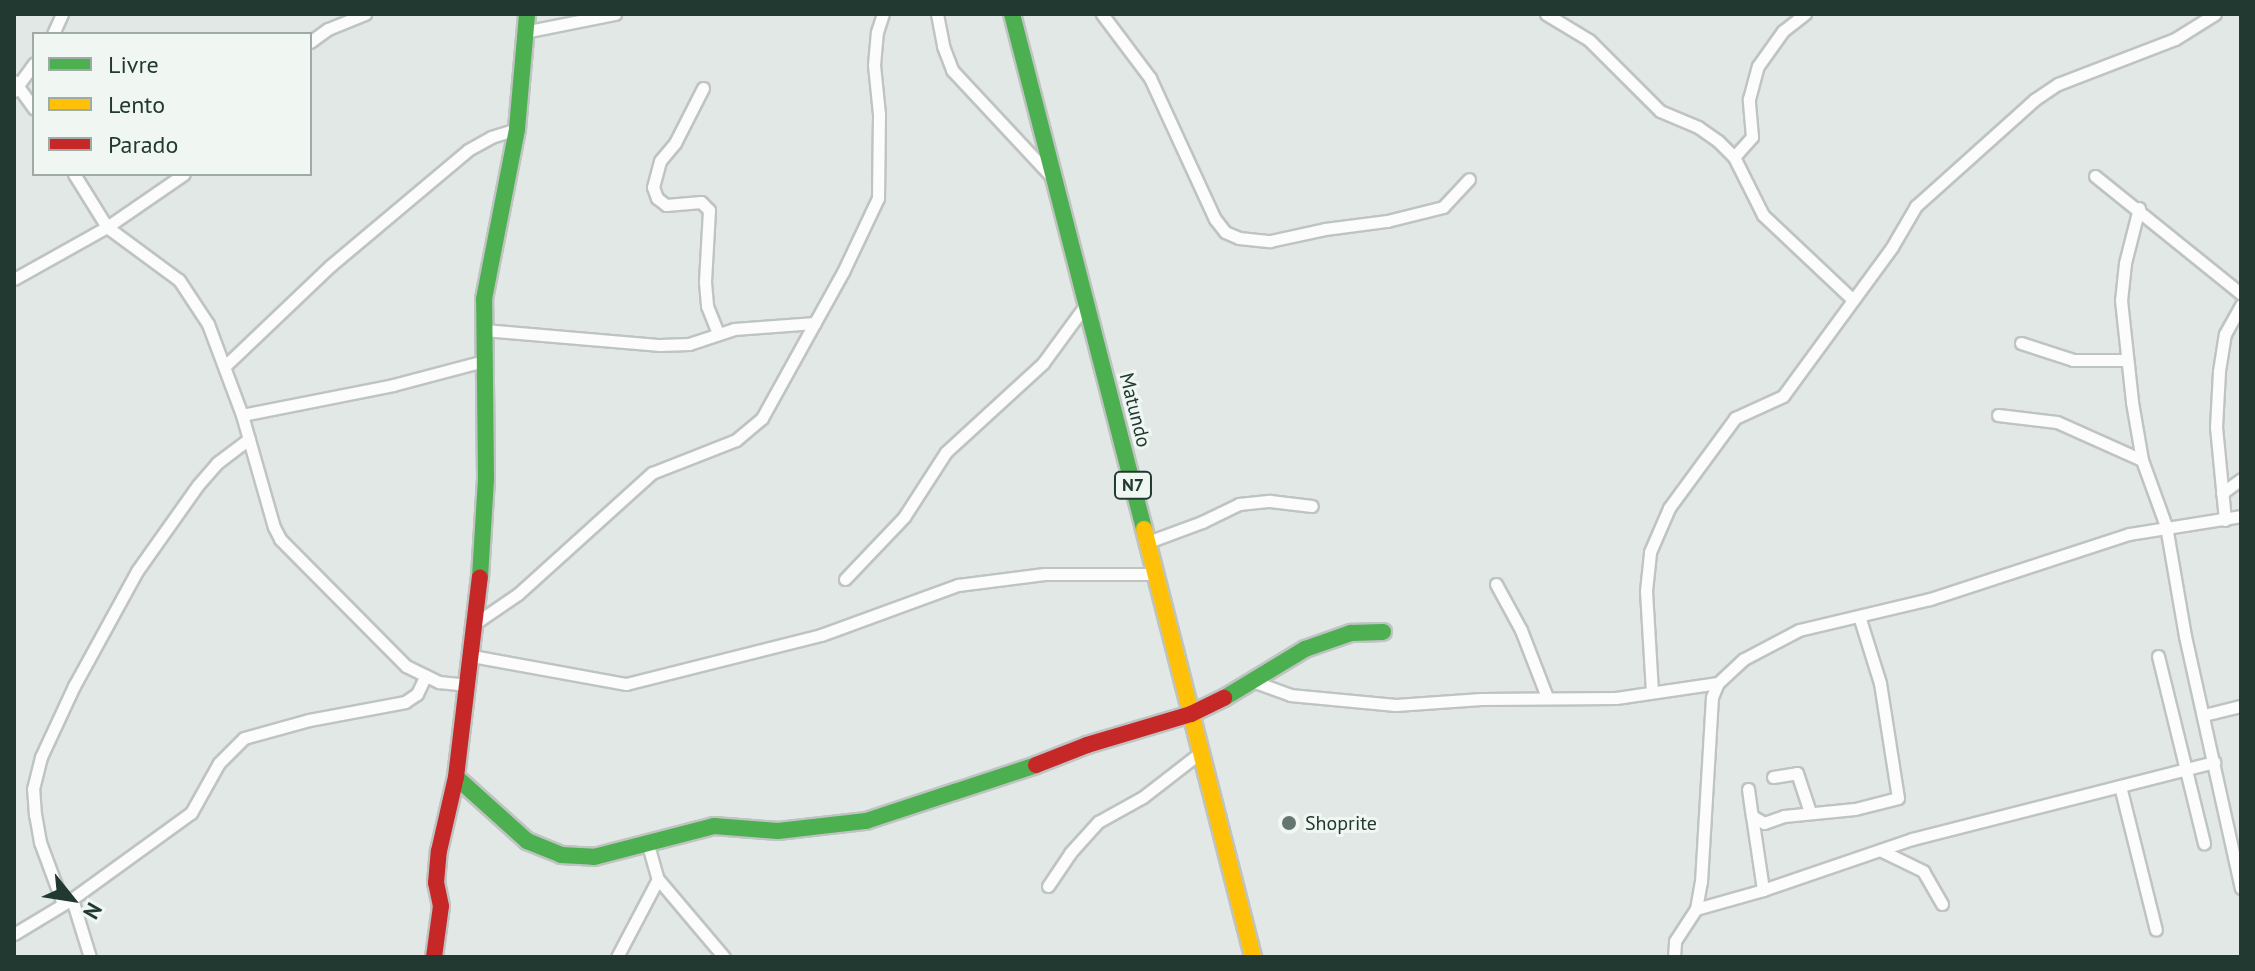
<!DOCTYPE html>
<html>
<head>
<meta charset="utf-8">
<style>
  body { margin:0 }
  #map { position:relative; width:2255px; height:971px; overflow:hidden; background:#e2e8e5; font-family:"PT Sans",sans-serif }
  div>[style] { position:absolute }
  .roads { filter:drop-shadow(2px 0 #bfc4c2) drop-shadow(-2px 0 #bfc4c2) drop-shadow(0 2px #bfc4c2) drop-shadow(0 -2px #bfc4c2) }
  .street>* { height:11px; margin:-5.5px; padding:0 5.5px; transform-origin:5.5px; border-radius:5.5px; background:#fbfcfb }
  .fast>* { height:16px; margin:-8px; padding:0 8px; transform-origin:8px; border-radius:8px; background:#4caf50 }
  .slow>* { height:16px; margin:-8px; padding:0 8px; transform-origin:8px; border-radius:8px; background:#ffc107 }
  .jam>* { height:16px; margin:-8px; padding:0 8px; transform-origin:8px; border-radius:8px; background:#c62828 }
  .dots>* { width:22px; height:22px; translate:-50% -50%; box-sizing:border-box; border:4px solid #f0f7f3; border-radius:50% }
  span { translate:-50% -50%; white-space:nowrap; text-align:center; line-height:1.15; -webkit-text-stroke:6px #f0f7f3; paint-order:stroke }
  .shield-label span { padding:2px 6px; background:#f0f7f3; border:2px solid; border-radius:6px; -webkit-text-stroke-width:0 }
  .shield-label { font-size:18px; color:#223932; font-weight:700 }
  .street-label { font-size:20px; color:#223932 }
  .poi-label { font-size:20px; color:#223932 }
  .left { translate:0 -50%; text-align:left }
  .frame { position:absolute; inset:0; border:16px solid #223932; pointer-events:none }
  .legend { position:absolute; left:32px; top:32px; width:280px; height:144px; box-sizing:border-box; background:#f0f7f3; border:2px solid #9eaba6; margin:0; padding:10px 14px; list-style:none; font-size:24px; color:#223932 }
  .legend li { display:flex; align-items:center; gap:16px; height:40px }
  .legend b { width:40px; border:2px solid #9eaba6 }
  .north { position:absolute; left:32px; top:859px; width:80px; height:80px; -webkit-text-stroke:6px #f0f7f3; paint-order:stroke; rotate:120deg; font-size:22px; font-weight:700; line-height:32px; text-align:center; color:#223932 }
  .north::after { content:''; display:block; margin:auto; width:28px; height:36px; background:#223932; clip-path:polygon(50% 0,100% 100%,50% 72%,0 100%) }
</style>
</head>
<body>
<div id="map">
  <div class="roads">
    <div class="street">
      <i style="left:937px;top:14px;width:33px;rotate:79deg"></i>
      <i style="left:943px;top:46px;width:26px;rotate:69deg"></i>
      <i style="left:952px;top:70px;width:145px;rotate:47deg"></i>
      <i style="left:1102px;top:14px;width:80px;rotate:53.1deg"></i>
      <i style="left:1150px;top:78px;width:155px;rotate:65.3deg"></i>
      <i style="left:1215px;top:219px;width:16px;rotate:52deg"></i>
      <i style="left:1225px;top:232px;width:15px;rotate:23deg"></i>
      <i style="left:1239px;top:238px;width:31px;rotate:6deg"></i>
      <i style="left:1270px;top:241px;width:56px;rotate:-12.3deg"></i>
      <i style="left:1325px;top:229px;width:63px;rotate:-7.4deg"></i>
      <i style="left:1387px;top:221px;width:58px;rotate:-14deg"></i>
      <i style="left:1443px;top:207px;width:38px;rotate:-47deg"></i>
      <i style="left:1546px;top:14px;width:50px;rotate:31.2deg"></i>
      <i style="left:1589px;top:40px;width:100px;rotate:45deg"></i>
      <i style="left:1660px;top:111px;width:41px;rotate:22.8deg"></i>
      <i style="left:1698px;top:127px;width:24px;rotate:35deg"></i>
      <i style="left:1718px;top:141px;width:23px;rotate:45deg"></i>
      <i style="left:1734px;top:157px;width:65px;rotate:63.4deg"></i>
      <i style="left:1763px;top:215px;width:122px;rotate:43.3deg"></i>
      <i style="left:524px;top:32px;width:93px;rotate:-11.2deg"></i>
      <i style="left:53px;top:34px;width:22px;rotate:-66deg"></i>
      <i style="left:310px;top:42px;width:22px;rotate:-36deg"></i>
      <i style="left:328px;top:29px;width:40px;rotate:-22deg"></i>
      <i style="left:14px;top:81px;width:34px;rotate:54deg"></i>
      <i style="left:703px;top:88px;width:62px;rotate:117deg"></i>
      <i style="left:675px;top:143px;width:23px;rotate:130deg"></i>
      <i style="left:660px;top:161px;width:27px;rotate:105deg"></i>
      <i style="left:653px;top:187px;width:12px;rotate:70deg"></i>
      <i style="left:657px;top:198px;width:11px;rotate:38deg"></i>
      <i style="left:666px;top:205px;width:35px;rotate:-5deg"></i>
      <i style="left:701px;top:202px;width:11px;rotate:45deg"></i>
      <i style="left:709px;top:210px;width:72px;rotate:93.2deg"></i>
      <i style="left:705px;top:282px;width:24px;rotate:85deg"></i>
      <i style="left:707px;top:306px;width:29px;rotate:68deg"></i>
      <i style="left:14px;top:91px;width:34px;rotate:-54deg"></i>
      <i style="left:1734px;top:157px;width:27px;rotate:-48deg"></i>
      <i style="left:1752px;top:137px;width:38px;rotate:-95deg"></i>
      <i style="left:1749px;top:99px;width:34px;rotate:-75deg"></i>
      <i style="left:1758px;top:66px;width:43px;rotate:-54.5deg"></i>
      <i style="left:1783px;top:31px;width:28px;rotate:-38deg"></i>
      <i style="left:74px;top:174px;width:62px;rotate:58.1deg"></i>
      <i style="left:107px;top:227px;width:89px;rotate:36.4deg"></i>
      <i style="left:179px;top:280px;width:53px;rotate:56.6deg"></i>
      <i style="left:208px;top:324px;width:97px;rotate:69.5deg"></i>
      <i style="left:242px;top:415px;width:116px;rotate:74.1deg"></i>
      <i style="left:274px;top:527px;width:13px;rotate:63deg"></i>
      <i style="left:280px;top:539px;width:179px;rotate:45.2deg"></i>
      <i style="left:406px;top:666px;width:37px;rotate:26deg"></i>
      <i style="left:439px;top:682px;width:29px;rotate:6deg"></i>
      <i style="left:2095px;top:176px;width:188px;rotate:38.9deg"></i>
      <i style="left:2139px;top:208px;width:57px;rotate:104.3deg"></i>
      <i style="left:2125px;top:263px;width:37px;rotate:96deg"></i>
      <i style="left:2121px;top:300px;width:103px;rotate:83.8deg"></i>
      <i style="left:2132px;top:402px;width:59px;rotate:80.2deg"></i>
      <i style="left:2142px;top:460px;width:70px;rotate:70deg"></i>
      <i style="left:2166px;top:526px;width:112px;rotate:80.2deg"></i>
      <i style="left:2185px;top:636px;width:258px;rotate:77.5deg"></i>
      <i style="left:14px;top:279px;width:107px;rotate:-29.2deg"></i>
      <i style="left:107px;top:227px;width:93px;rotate:-34.5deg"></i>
      <i style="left:484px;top:330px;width:177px;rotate:4.9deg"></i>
      <i style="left:660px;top:345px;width:29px;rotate:-2deg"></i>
      <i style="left:689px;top:344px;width:47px;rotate:-18.4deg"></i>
      <i style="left:734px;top:329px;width:81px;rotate:-4.2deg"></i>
      <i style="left:2021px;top:343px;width:55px;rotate:18.1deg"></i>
      <i style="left:2073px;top:360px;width:53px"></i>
      <i style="left:225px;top:366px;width:145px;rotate:-43.6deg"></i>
      <i style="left:330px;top:266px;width:180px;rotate:-40deg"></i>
      <i style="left:468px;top:150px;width:26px;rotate:-29deg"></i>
      <i style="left:491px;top:137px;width:27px;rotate:-17deg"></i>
      <i style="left:242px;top:415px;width:154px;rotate:-11.2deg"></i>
      <i style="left:393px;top:385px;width:94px;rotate:-14.8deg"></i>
      <i style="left:1998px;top:415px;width:59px;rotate:6.8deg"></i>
      <i style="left:2057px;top:422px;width:93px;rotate:24.1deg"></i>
      <i style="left:2222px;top:493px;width:24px;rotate:-36deg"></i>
      <i style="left:2225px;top:520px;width:93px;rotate:-95.5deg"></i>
      <i style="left:2216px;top:427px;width:56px;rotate:-86.9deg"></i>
      <i style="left:2219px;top:371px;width:37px;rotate:-81deg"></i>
      <i style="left:2225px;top:334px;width:33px;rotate:-61deg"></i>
      <i style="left:1148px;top:542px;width:58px;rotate:-20.3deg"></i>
      <i style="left:1202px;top:522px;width:41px;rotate:-25.9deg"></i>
      <i style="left:1239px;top:504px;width:31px;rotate:-6deg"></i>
      <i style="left:1270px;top:501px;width:42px;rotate:6.8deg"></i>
      <i style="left:845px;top:579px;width:86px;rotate:-46.4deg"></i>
      <i style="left:904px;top:517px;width:77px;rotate:-57.1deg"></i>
      <i style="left:946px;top:452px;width:132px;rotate:-42.5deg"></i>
      <i style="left:1043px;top:363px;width:74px;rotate:-53.7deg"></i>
      <i style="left:1496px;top:584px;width:52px;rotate:61.5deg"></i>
      <i style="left:1521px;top:630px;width:72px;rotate:68.8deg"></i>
      <i style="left:477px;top:622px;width:50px;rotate:-34.3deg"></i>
      <i style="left:518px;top:594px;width:181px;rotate:-42.1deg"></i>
      <i style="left:652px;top:473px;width:90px;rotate:-21.4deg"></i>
      <i style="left:736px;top:440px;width:34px;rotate:-40deg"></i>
      <i style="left:762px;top:418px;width:167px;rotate:-61deg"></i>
      <i style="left:843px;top:272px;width:82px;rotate:-64.7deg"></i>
      <i style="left:878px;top:198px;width:84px;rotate:-89.3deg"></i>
      <i style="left:879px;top:114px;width:49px;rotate:-95.8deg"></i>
      <i style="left:874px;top:65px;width:33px;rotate:-85deg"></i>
      <i style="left:877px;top:32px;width:19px;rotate:-72deg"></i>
      <i style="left:472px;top:656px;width:157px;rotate:10.3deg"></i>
      <i style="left:626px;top:684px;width:201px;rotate:-14.1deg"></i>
      <i style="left:821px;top:635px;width:146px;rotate:-20.1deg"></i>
      <i style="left:958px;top:585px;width:87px;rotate:-7.3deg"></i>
      <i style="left:1044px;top:574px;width:112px"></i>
      <i style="left:2158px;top:656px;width:193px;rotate:76.2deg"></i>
      <i style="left:1255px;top:682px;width:37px;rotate:20deg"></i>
      <i style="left:1290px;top:695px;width:106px;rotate:5.4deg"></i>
      <i style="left:1396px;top:705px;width:85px;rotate:-4deg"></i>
      <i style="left:1481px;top:699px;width:135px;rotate:-0.4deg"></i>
      <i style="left:1616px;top:698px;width:103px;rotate:-8.4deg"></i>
      <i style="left:1652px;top:692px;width:101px;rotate:-93.4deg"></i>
      <i style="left:1646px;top:591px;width:39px;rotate:-84deg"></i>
      <i style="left:1650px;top:552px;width:48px;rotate:-66.6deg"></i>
      <i style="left:1669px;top:508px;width:112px;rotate:-53.7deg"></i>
      <i style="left:1735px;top:418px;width:53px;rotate:-24.6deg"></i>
      <i style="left:1783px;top:396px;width:185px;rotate:-53.8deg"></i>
      <i style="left:1892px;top:247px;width:48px;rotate:-59.7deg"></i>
      <i style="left:1916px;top:206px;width:159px;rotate:-41.9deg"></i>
      <i style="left:2034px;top:100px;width:29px;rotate:-34deg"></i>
      <i style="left:2058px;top:84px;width:125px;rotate:-21deg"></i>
      <i style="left:2175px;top:39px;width:47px;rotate:-32deg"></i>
      <i style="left:2204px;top:715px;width:38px;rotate:-14deg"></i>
      <i style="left:1773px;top:777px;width:24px;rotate:-9deg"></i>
      <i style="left:1797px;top:773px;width:41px;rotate:71.6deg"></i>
      <i style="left:2120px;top:786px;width:148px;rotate:76deg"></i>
      <i style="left:1748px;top:789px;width:27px;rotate:82deg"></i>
      <i style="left:1752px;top:816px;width:14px;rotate:30deg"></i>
      <i style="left:1764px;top:823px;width:21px;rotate:-19deg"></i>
      <i style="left:1784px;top:816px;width:71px;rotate:-5.6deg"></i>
      <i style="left:1855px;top:809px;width:44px;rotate:-14.3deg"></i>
      <i style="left:1898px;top:798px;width:116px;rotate:-98.9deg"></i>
      <i style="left:1880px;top:683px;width:70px;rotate:-107.4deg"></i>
      <i style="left:1752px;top:816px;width:75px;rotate:81.5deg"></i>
      <i style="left:648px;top:845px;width:35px;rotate:74deg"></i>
      <i style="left:658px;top:879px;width:102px;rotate:49.8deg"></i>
      <i style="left:1882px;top:851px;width:46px;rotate:26deg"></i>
      <i style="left:1923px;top:871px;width:38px;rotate:60deg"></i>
      <i style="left:1048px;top:886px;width:40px;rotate:-56deg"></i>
      <i style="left:1070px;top:853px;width:42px;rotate:-47.9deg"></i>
      <i style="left:1098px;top:822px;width:51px;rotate:-29.1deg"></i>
      <i style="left:1143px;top:797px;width:73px;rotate:-37.8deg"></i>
      <i style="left:72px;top:899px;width:61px;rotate:72.8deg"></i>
      <i style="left:63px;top:904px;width:66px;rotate:-110.4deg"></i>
      <i style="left:40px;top:842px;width:27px;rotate:-100deg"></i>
      <i style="left:35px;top:815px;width:26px;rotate:-94deg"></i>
      <i style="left:33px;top:789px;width:33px;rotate:-76deg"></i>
      <i style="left:41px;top:757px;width:78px;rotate:-65.1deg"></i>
      <i style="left:74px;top:686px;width:131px;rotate:-61.3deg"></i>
      <i style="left:137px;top:571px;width:105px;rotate:-54.7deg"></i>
      <i style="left:198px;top:485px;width:29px;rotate:-49deg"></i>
      <i style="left:217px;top:463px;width:40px;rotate:-37deg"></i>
      <i style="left:1696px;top:909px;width:70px;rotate:-15.8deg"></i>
      <i style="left:1763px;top:890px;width:157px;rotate:-18.9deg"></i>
      <i style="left:1912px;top:839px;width:312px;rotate:-14.3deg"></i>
      <i style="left:14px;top:934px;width:68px;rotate:-31.1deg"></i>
      <i style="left:72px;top:899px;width:147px;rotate:-35.9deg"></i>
      <i style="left:191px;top:813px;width:57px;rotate:-60.8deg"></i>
      <i style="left:219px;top:763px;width:35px;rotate:-45deg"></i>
      <i style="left:244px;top:738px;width:67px;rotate:-15.5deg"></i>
      <i style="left:309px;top:720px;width:98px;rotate:-10.6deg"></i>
      <i style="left:405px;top:702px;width:14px;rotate:-34deg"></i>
      <i style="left:417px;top:694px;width:19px;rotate:-65deg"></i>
      <i style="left:617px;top:957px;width:88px;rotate:-62.3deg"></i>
      <i style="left:1674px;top:957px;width:16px;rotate:-86deg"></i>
      <i style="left:1675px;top:941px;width:38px;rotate:-57deg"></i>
      <i style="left:1696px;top:909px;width:27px;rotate:-80deg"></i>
      <i style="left:1701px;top:882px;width:185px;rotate:-86.6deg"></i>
      <i style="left:1712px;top:697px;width:15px;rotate:-67deg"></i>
      <i style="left:1718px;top:683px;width:35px;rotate:-43deg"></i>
      <i style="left:1744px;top:659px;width:62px;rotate:-27.8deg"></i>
      <i style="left:1799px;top:630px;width:135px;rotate:-13.3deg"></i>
      <i style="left:1930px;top:599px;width:209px;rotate:-18.1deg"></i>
      <i style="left:2129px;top:534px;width:113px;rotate:-9.1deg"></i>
    </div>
    <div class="fast">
      <i style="left:1012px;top:14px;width:532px;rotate:75.62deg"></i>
      <i style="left:480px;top:577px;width:99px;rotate:-86.5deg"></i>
      <i style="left:486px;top:478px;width:179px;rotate:-90.6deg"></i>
      <i style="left:484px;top:299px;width:173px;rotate:-79deg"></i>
      <i style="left:517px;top:129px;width:115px;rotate:-85deg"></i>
      <i style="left:1224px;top:698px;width:95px;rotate:-31.2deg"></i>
      <i style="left:1305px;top:649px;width:49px;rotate:-19.2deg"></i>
      <i style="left:1351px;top:633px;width:32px;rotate:-2deg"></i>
      <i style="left:456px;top:777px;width:96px;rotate:42deg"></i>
      <i style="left:527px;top:841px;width:37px;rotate:22deg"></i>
      <i style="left:561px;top:855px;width:33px;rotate:3deg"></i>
      <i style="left:594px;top:857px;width:124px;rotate:-14.5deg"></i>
      <i style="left:714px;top:826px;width:64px;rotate:4.5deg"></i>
      <i style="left:778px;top:831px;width:89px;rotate:-6.5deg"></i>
      <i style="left:866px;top:821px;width:179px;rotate:-18.2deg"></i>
    </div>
    <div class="slow">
      <i style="left:1144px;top:529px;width:442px;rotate:75.7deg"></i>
    </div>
    <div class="jam">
      <i style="left:1036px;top:765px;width:55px;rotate:-21.4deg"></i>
      <i style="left:1087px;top:745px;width:109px;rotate:-16.6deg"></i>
      <i style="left:1191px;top:714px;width:37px;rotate:-26deg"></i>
      <i style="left:434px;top:957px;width:51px;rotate:-82.2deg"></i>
      <i style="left:441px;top:906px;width:24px;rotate:-102deg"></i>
      <i style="left:436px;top:883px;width:32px;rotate:-85deg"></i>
      <i style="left:439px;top:851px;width:76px;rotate:-77.1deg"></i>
      <i style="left:456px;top:777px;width:201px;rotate:-83.2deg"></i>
    </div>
  </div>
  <div class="dots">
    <i style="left:1289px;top:823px;background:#657671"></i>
  </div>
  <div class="shield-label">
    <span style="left:1133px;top:485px">N7</span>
  </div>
  <div class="street-label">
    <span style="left:1135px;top:410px;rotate:76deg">Matundo</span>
  </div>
  <div class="poi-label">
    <span class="left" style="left:1305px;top:823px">Shoprite</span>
  </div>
  <div class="frame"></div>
  <ul class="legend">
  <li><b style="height:10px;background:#4caf50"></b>Livre</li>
  <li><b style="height:10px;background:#ffc107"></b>Lento</li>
  <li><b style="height:10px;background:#c62828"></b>Parado</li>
  </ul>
  <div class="north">N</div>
</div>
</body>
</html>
